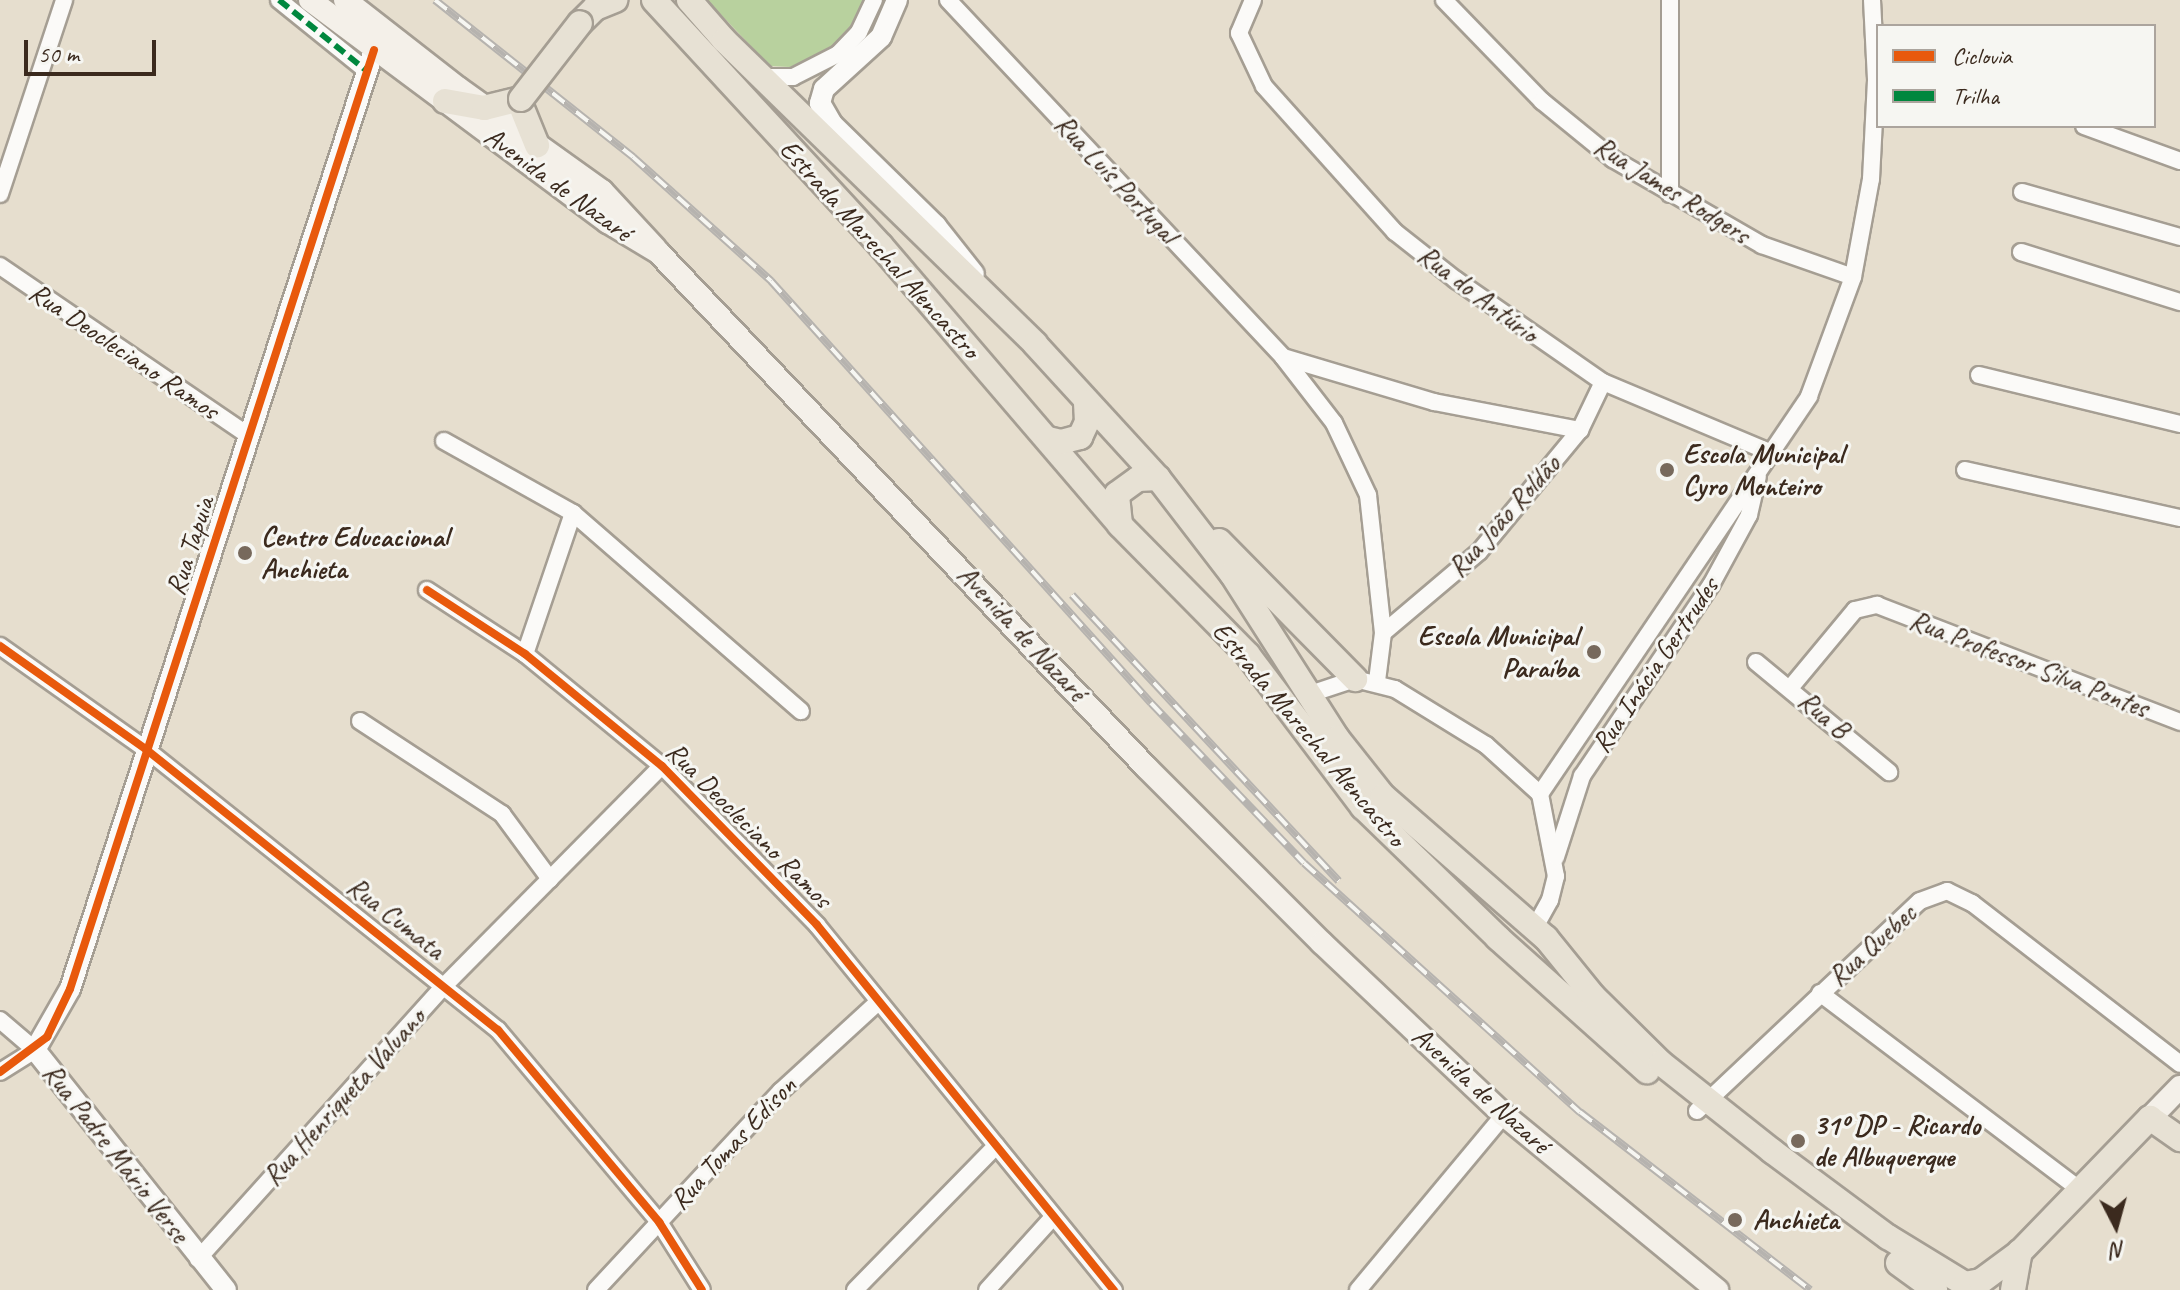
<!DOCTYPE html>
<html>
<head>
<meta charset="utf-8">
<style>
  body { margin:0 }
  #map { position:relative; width:2180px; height:1290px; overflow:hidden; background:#e6dece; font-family:Caveat,sans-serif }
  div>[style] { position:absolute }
  .green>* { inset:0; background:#b8d19e }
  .roads { filter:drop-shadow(2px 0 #a59e93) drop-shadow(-2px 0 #a59e93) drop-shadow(0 2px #a59e93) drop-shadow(0 -2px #a59e93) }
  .minor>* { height:16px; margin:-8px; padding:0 8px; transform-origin:8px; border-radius:8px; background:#fbfaf8 }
  .tertiary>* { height:20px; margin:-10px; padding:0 10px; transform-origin:10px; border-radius:10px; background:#fbfaf8 }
  .secondary>* { height:22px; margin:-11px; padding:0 11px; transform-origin:11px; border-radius:11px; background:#f4f0e9 }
  .primary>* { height:24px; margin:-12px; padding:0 12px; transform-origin:12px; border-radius:12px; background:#e7e1d4 }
  .rail>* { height:8px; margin-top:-4px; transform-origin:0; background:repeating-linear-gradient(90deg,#f6f6f2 0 15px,#b6b3af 0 30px); box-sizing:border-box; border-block:2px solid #b6b3af }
  .bridges { filter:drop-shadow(2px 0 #a59e93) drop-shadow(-2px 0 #a59e93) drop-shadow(0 2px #a59e93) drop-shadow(0 -2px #a59e93) }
  .primary-bridge>* { height:24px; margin:-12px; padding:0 12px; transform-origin:12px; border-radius:12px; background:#e7e1d4 }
  .quiet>* { height:6px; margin-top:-3px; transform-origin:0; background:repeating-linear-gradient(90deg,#00873e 0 12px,transparent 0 18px) }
  .cycleway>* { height:8px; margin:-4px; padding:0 4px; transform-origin:4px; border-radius:4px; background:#e8590c }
  .dots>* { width:22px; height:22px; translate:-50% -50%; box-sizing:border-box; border:4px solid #f6f6f2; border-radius:50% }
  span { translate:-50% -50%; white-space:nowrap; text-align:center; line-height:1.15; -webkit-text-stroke:6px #f6f6f2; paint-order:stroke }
  .street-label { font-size:28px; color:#3b2a1e }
  .poi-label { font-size:28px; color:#3b2a1e; font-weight:700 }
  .left { translate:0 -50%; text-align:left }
  .right { translate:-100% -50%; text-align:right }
  .legend { position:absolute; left:1876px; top:24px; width:280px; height:104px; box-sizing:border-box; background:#f6f6f2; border:2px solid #aba49d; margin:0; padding:10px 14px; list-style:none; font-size:24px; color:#3b2a1e }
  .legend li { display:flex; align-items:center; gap:16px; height:40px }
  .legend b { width:40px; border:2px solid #aba49d }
  .north { position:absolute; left:2076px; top:1186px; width:80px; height:80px; -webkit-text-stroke:6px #f6f6f2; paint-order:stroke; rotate:174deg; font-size:22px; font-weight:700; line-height:32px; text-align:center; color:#3b2a1e }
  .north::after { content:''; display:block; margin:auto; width:28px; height:36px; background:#3b2a1e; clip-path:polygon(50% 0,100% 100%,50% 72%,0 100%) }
  .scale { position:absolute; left:24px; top:40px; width:132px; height:36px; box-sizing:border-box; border:4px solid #3b2a1e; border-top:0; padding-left:10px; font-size:24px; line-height:28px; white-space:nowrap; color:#3b2a1e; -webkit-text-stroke:6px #f6f6f2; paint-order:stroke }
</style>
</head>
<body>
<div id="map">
  <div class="green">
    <i style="clip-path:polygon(707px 0,864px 0,847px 32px,829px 49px,790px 67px,770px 66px)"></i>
  </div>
  <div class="roads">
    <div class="minor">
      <i style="left:279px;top:0;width:113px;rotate:38.9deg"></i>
      <i style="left:948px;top:0;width:490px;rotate:46.8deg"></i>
      <i style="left:1283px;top:357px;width:83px;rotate:52.3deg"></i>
      <i style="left:1334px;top:423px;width:80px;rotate:64.7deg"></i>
      <i style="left:1368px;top:495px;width:139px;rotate:83.8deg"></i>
      <i style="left:1383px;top:633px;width:48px;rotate:97.1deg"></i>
      <i style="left:1253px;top:0;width:36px;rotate:113deg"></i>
      <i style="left:1239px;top:33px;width:59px;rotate:64.7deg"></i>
      <i style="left:1264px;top:86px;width:196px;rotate:48.1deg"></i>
      <i style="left:1395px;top:232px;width:78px;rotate:38.2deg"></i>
      <i style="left:1456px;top:280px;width:179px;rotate:34.8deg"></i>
      <i style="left:1603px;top:382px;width:186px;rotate:22.8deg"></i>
      <i style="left:1444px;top:0;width:141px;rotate:45.9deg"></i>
      <i style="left:1542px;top:101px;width:92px;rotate:39.2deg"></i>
      <i style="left:1613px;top:159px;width:172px;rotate:30deg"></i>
      <i style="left:1762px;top:245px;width:96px;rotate:19.4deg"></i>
      <i style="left:764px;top:77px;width:29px"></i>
      <i style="left:793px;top:77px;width:51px;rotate:-27.1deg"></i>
      <i style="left:838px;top:54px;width:30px;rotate:-46deg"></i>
      <i style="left:859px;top:32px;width:35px;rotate:-65deg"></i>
      <i style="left:2084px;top:126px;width:102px;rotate:20deg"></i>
      <i style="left:2022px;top:192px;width:164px;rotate:15.9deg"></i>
      <i style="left:0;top:194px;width:204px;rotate:-71.7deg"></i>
      <i style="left:1670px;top:194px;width:194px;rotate:-90deg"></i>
      <i style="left:2021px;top:252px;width:167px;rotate:17.5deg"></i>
      <i style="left:0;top:266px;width:301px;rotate:34.3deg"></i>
      <i style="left:1283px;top:357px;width:158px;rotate:16.6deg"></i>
      <i style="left:1434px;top:402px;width:149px;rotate:10.9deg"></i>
      <i style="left:1979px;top:375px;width:207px;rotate:13.7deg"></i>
      <i style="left:444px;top:441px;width:148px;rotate:29.2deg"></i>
      <i style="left:573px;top:513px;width:149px;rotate:108.8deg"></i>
      <i style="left:1965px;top:470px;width:220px;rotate:12.6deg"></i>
      <i style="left:573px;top:513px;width:302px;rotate:41deg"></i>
      <i style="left:427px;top:590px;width:117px;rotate:33.1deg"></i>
      <i style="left:525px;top:654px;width:177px;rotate:39.3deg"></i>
      <i style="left:662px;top:766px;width:222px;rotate:45.7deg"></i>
      <i style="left:817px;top:925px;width:471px;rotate:50.9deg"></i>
      <i style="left:1383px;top:633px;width:126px;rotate:-40.2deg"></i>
      <i style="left:1479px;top:552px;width:158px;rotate:-50.4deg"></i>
      <i style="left:1580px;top:430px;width:53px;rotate:-64.4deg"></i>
      <i style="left:0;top:646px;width:180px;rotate:35.3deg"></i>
      <i style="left:147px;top:750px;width:449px;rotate:38.6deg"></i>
      <i style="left:498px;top:1030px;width:251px;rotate:50deg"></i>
      <i style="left:659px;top:1222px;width:80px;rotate:57.7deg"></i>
      <i style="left:1756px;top:662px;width:173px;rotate:39.6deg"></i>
      <i style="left:1791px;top:687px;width:100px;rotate:-50.3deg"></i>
      <i style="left:1855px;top:610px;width:23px;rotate:-13deg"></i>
      <i style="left:1877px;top:605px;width:325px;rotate:21.1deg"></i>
      <i style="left:1313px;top:693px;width:44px;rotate:-18.4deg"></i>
      <i style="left:1355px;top:679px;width:41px;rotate:14deg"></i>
      <i style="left:1395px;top:689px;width:107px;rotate:31.6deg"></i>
      <i style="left:1486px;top:745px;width:73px;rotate:42.2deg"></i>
      <i style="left:1540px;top:794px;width:84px;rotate:79deg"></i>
      <i style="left:1556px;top:876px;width:25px;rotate:104deg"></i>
      <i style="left:1550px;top:900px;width:31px;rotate:119deg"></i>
      <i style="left:360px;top:721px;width:170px;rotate:33.2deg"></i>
      <i style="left:502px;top:814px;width:81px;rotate:53.6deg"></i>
      <i style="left:1540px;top:794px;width:480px;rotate:-55.9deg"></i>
      <i style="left:1809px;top:396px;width:127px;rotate:-69.7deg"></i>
      <i style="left:1853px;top:277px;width:100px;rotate:-79.6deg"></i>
      <i style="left:1871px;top:179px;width:100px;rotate:-87.1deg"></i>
      <i style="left:1876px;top:79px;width:79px;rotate:-92.9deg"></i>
      <i style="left:1556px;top:857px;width:85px;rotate:-72.2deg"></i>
      <i style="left:1582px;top:776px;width:230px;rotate:-56deg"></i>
      <i style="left:1711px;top:585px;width:80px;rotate:-61.5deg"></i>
      <i style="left:1749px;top:515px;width:39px;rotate:-77deg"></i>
      <i style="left:1820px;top:993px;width:325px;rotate:37.1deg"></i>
      <i style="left:0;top:1020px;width:46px;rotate:40.6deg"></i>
      <i style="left:35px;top:1050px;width:41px;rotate:147.8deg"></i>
      <i style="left:1697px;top:1111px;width:306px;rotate:-43.3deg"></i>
      <i style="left:1920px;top:901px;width:29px;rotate:-20deg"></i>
      <i style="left:1947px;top:891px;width:28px;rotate:26deg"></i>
      <i style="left:1972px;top:903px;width:263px;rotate:37.7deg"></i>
      <i style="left:198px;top:1259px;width:369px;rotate:-48deg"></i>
      <i style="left:445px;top:985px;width:308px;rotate:-45.3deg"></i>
      <i style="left:596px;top:1290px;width:272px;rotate:-47.1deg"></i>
      <i style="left:781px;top:1091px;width:130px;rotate:-42.5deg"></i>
      <i style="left:855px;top:1290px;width:202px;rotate:-45.6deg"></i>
      <i style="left:987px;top:1290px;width:98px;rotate:-47.9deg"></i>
      <i style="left:1358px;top:1290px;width:228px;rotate:-50.2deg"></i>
    </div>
    <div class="tertiary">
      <i style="left:897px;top:0;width:40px;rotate:113.4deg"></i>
      <i style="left:881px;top:37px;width:77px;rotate:137.6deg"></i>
      <i style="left:824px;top:89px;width:15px;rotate:106deg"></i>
      <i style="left:820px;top:103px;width:24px;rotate:60deg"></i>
      <i style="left:832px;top:124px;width:146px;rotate:44.4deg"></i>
      <i style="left:936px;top:226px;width:61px;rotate:51.6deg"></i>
      <i style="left:226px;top:1290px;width:307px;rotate:-128.5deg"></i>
      <i style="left:35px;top:1050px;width:70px;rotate:-60.2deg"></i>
      <i style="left:70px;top:989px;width:987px;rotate:-72.06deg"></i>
    </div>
    <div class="secondary">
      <i style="left:310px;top:0;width:372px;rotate:36.7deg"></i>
      <i style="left:608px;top:222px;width:58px;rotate:31deg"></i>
      <i style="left:658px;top:252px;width:711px;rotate:46.54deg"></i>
      <i style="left:1147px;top:768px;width:247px;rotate:45deg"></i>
      <i style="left:1322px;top:943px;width:250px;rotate:43.4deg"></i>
      <i style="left:1504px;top:1115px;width:276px;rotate:39.4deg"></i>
      <i style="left:345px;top:0;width:143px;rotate:37.9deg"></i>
      <i style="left:458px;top:88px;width:177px;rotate:35.6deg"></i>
      <i style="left:602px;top:191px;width:78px;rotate:47.1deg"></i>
      <i style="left:2150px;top:1118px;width:43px;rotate:-45.9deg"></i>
    </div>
    <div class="primary">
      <i style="left:654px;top:0;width:335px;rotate:47.3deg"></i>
      <i style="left:881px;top:246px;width:367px;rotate:49.4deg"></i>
      <i style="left:1120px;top:525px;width:182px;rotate:45.4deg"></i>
      <i style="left:1248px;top:655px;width:191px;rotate:52.9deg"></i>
      <i style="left:1363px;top:807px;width:188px;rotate:44.1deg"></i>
      <i style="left:1498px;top:938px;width:200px;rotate:41.8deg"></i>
      <i style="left:689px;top:0;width:53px;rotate:48.8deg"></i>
      <i style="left:724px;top:40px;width:435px;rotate:44.3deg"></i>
      <i style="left:1035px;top:344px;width:182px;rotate:47.5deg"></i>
      <i style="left:1158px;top:478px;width:121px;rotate:52.4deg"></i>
      <i style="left:1232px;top:574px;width:195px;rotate:57.4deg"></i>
      <i style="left:1337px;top:738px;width:74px;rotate:51.6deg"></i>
      <i style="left:1383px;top:796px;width:216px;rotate:41.1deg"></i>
      <i style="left:1546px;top:938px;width:75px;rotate:51deg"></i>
      <i style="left:1593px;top:996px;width:95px;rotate:44.6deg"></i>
      <i style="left:1661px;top:1063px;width:142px;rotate:38.4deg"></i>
      <i style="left:1772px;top:1151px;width:144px;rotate:36.6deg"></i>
      <i style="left:1888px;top:1237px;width:90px;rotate:31.4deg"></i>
      <i style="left:1965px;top:1284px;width:16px;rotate:-11deg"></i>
      <i style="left:1981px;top:1281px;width:49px;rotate:-36.6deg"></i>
      <i style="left:2020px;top:1252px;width:187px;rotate:-45.9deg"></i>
      <i style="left:2150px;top:1118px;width:37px;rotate:35deg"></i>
      <i style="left:580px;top:23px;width:21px;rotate:-45deg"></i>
      <i style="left:595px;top:8px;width:22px;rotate:-22deg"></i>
      <i style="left:445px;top:101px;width:40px;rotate:10deg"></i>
      <i style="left:484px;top:108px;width:38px;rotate:-14deg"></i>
      <i style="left:519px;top:101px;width:48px;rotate:67.8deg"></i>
      <i style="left:1048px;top:439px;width:13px;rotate:13deg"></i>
      <i style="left:1061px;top:442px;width:20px;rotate:-15deg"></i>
      <i style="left:1080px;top:437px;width:17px;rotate:-65deg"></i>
      <i style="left:1087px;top:422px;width:20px;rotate:-93deg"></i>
      <i style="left:1120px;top:524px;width:30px;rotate:-96deg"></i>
      <i style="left:1117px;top:494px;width:26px;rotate:-36deg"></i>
      <i style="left:1138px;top:479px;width:20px;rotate:-3deg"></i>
      <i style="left:1219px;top:541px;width:194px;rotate:45.4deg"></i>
      <i style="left:1898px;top:1263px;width:46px;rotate:36.1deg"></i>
      <i style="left:2013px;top:1290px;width:39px;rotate:-80deg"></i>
    </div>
  </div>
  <div class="rail">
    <i style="left:435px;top:0;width:253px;rotate:38.4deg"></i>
    <i style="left:633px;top:157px;width:186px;rotate:41.9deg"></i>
    <i style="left:771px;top:281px;width:568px;rotate:48deg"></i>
    <i style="left:1151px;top:703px;width:221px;rotate:46.3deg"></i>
    <i style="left:1304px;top:863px;width:372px;rotate:42.1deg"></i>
    <i style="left:1580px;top:1112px;width:291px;rotate:37.7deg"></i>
    <i style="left:1072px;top:595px;width:391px;rotate:47deg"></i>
  </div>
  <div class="bridges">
    <div class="primary-bridge">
      <i style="left:521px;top:99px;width:96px;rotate:-52.2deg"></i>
    </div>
  </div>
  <div class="quiet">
    <i style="left:279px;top:0;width:113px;rotate:38.9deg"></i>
  </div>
  <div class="cycleway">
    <i style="left:427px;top:590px;width:117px;rotate:33.1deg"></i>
    <i style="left:525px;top:654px;width:177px;rotate:39.3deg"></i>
    <i style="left:662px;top:766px;width:222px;rotate:45.7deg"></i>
    <i style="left:817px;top:925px;width:471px;rotate:50.9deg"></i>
    <i style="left:0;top:646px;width:180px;rotate:35.3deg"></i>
    <i style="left:147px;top:750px;width:449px;rotate:38.6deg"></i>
    <i style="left:498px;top:1030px;width:251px;rotate:50deg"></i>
    <i style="left:659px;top:1222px;width:80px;rotate:57.7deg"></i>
    <i style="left:0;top:1072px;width:59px;rotate:-36.7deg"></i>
    <i style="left:47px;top:1037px;width:53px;rotate:-64.4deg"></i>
    <i style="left:70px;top:989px;width:987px;rotate:-72.06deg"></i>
  </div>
  <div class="dots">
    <i style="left:1667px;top:470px;background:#77695c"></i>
    <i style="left:245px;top:553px;background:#77695c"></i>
    <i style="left:1594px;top:652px;background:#77695c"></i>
    <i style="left:1798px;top:1141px;background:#77695c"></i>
    <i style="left:1735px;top:1220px;background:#77695c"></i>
  </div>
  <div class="street-label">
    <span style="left:1116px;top:179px;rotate:47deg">Rua Luís Portugal</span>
    <span style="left:558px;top:184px;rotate:36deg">Avenida de Nazaré</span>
    <span style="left:1672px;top:190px;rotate:32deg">Rua James Rodgers</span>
    <span style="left:880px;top:249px;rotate:48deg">Estrada Marechal Alencastro</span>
    <span style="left:1478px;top:294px;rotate:37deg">Rua do Antúrio</span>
    <span style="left:124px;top:351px;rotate:34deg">Rua Deocleciano Ramos</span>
    <span style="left:1504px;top:516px;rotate:-48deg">Rua João Roldão</span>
    <span style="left:190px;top:546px;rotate:-72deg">Rua Tapuia</span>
    <span style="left:1022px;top:633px;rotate:47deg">Avenida de Nazaré</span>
    <span style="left:2029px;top:664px;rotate:21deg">Rua Professor Silva Pontes</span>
    <span style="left:1655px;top:665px;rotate:-56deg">Rua Inácia Gertrudes</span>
    <span style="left:1824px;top:715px;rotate:41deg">Rua B</span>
    <span style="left:1309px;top:734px;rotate:50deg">Estrada Marechal Alencastro</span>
    <span style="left:749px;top:825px;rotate:45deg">Rua Deocleciano Ramos</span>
    <span style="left:396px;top:918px;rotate:38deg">Rua Cumata</span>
    <span style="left:1872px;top:945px;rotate:-42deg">Rua Quebec</span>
    <span style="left:1481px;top:1090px;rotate:42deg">Avenida de Nazaré</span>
    <span style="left:344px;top:1097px;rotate:-48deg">Rua Henriqueta Valuano</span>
    <span style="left:733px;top:1143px;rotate:-47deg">Rua Tomas Edison</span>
    <span style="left:116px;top:1153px;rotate:52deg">Rua Padre Mário Verse</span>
  </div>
  <div class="poi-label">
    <span class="left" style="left:1683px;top:470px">Escola Municipal<br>Cyro Monteiro</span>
    <span class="left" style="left:261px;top:553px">Centro Educacional<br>Anchieta</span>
    <span class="right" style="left:1578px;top:652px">Escola Municipal<br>Paraíba</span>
    <span class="left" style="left:1814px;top:1141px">31º DP - Ricardo<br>de Albuquerque</span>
    <span class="left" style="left:1753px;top:1220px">Anchieta</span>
  </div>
  <ul class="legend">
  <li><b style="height:10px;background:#e8590c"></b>Ciclovia</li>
  <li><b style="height:10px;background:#00873e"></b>Trilha</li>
  </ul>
  <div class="north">N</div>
  <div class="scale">50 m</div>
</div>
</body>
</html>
